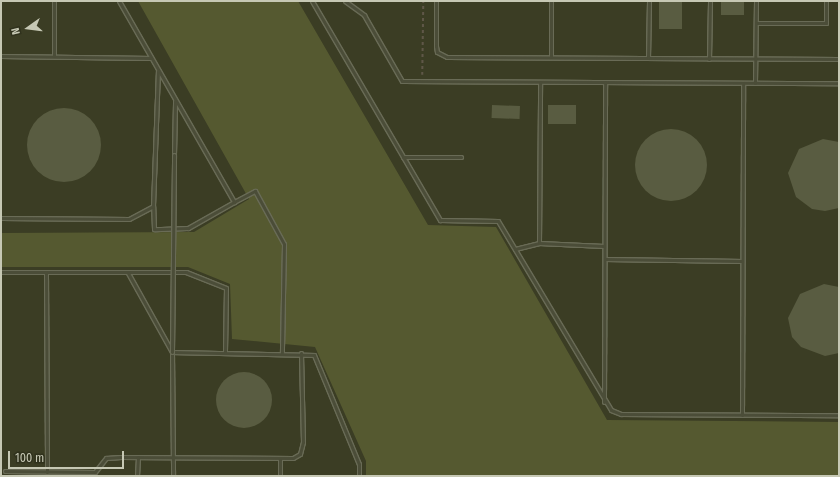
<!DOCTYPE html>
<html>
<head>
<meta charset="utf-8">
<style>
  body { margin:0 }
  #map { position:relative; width:840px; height:477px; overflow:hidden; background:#3b3d24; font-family:"Fira Sans Condensed",sans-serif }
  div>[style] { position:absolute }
  .water>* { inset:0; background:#555930 }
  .building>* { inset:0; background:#595c41; transform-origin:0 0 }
  .round { border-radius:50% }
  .path>* { height:1.5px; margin-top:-0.75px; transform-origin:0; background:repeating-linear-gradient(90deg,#5f5748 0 3px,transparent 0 6px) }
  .roads { filter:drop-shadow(1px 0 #696b56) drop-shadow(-1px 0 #696b56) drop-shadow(0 1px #696b56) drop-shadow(0 -1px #696b56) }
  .service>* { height:3px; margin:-1.5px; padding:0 1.5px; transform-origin:1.5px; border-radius:1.5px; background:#4b4d38 }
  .bridges { filter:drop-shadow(1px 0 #696b56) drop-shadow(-1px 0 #696b56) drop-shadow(0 1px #696b56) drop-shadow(0 -1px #696b56) }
  .service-bridge>* { height:3px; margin:-1.5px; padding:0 1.5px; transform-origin:1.5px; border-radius:1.5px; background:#4b4d38 }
  span { translate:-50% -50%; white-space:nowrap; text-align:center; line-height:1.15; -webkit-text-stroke:3px #30321d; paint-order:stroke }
  .frame { position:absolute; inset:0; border:2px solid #c6c8b4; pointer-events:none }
  .north { position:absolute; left:8px; top:8px; width:40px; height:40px; -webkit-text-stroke:3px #30321d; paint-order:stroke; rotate:256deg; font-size:11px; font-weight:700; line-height:16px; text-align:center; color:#c6c8b4 }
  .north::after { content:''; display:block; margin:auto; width:14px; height:18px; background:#c6c8b4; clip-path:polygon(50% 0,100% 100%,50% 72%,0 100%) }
  .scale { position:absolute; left:8px; top:451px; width:116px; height:18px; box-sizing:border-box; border:2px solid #c6c8b4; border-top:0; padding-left:5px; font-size:12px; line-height:14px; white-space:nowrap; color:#c6c8b4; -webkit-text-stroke:3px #30321d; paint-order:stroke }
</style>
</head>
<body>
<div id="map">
  <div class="water">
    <i style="clip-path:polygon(138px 1px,298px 1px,428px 225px,496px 227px,607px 420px,839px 422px,839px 476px,366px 476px,366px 461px,315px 347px,232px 339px,230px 284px,188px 267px,1px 267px,1px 233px,194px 232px,249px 199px)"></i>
  </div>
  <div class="building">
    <i style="left:659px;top:1px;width:23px;height:28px"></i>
    <i style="left:721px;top:1px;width:23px;height:14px"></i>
    <i style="left:492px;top:105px;width:28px;height:13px;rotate:2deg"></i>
    <i style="left:548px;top:105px;width:28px;height:19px"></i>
    <i class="round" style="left:27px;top:108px;width:74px;height:74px"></i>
    <i class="round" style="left:635px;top:129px;width:72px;height:72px"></i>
    <i style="clip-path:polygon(823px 139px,839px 142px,839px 208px,825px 211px,812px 209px,796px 197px,788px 173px,799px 149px)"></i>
    <i style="clip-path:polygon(824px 284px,839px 287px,839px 353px,825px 356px,801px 347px,792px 337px,788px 318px,800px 294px)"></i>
    <i class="round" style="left:216px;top:372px;width:56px;height:56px"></i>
  </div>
  <div class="path">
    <i style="left:422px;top:75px;width:74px;rotate:-89.2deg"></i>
  </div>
  <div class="roads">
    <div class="service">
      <i style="left:119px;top:1px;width:232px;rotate:60.2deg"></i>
      <i style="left:234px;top:202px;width:53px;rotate:150.5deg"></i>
      <i style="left:188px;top:228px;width:34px;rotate:178deg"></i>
      <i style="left:154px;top:229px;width:23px;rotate:-92deg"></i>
      <i style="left:312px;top:1px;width:254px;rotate:59.7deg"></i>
      <i style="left:440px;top:220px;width:58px;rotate:1deg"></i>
      <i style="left:498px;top:221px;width:220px;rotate:59.1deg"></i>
      <i style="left:611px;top:410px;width:11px;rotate:22deg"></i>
      <i style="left:621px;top:414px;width:218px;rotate:0.3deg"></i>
      <i style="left:345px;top:1px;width:24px;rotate:36deg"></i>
      <i style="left:364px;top:15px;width:76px;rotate:60.1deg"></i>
      <i style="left:402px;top:81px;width:437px;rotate:0.3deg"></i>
      <i style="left:436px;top:1px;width:45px;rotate:90deg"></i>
      <i style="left:436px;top:46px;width:6px;rotate:81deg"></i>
      <i style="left:437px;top:52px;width:11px;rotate:27deg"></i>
      <i style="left:447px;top:57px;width:392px;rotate:0.3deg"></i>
      <i style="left:756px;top:23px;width:70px"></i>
      <i style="left:826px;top:23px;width:22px;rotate:-90deg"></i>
      <i style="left:1px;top:56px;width:150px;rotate:0.8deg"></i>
      <i style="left:54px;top:56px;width:55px;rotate:-90deg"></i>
      <i style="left:551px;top:57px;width:56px;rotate:-90deg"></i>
      <i style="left:648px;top:58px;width:57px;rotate:-89deg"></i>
      <i style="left:709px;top:59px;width:58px;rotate:-89deg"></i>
      <i style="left:755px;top:83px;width:82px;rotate:-89.3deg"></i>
      <i style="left:174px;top:155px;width:54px;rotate:-88.9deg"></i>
      <i style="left:403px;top:157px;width:58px"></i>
      <i style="left:234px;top:202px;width:24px;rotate:-28deg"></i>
      <i style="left:255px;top:191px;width:60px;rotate:61.3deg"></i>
      <i style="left:284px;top:244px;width:109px;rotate:91.1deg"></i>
      <i style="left:1px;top:218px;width:128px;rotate:0.4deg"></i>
      <i style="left:129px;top:219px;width:27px;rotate:-28deg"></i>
      <i style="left:153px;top:206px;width:135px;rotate:-87.9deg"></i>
      <i style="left:539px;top:243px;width:161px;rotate:-89.6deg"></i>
      <i style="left:515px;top:249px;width:25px;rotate:-14deg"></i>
      <i style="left:539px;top:243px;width:65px;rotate:2.6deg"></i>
      <i style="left:605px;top:259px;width:137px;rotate:0.8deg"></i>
      <i style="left:1px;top:272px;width:185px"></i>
      <i style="left:186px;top:272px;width:43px;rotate:21.8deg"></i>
      <i style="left:226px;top:288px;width:65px;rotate:90.9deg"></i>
      <i style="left:46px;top:272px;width:200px;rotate:89.7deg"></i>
      <i style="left:128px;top:273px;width:90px;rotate:60.9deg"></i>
      <i style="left:172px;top:352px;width:124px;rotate:89.5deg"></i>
      <i style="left:172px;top:352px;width:142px;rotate:1.2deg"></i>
      <i style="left:314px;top:355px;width:118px;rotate:67.6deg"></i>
      <i style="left:359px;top:464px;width:12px;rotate:90deg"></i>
      <i style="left:604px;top:402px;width:320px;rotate:-89.8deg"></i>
      <i style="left:742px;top:415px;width:332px;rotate:-89.8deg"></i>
      <i style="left:280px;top:459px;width:17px;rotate:90deg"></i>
      <i style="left:5px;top:471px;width:90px;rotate:0.6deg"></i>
      <i style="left:95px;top:472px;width:18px;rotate:-52deg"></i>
      <i style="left:106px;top:458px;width:15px;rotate:-4deg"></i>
      <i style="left:121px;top:457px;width:172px;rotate:0.3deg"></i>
      <i style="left:293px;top:458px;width:8px;rotate:-30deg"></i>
      <i style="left:300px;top:454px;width:12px;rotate:-76deg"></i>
      <i style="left:303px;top:442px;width:89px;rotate:-91.3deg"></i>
      <i style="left:137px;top:476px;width:19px;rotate:-87deg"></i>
    </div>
  </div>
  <div class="bridges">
    <div class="service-bridge">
      <i style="left:172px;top:352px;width:197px;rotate:-89.4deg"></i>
    </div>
  </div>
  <div class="frame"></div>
  <div class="north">N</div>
  <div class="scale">100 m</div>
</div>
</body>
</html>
